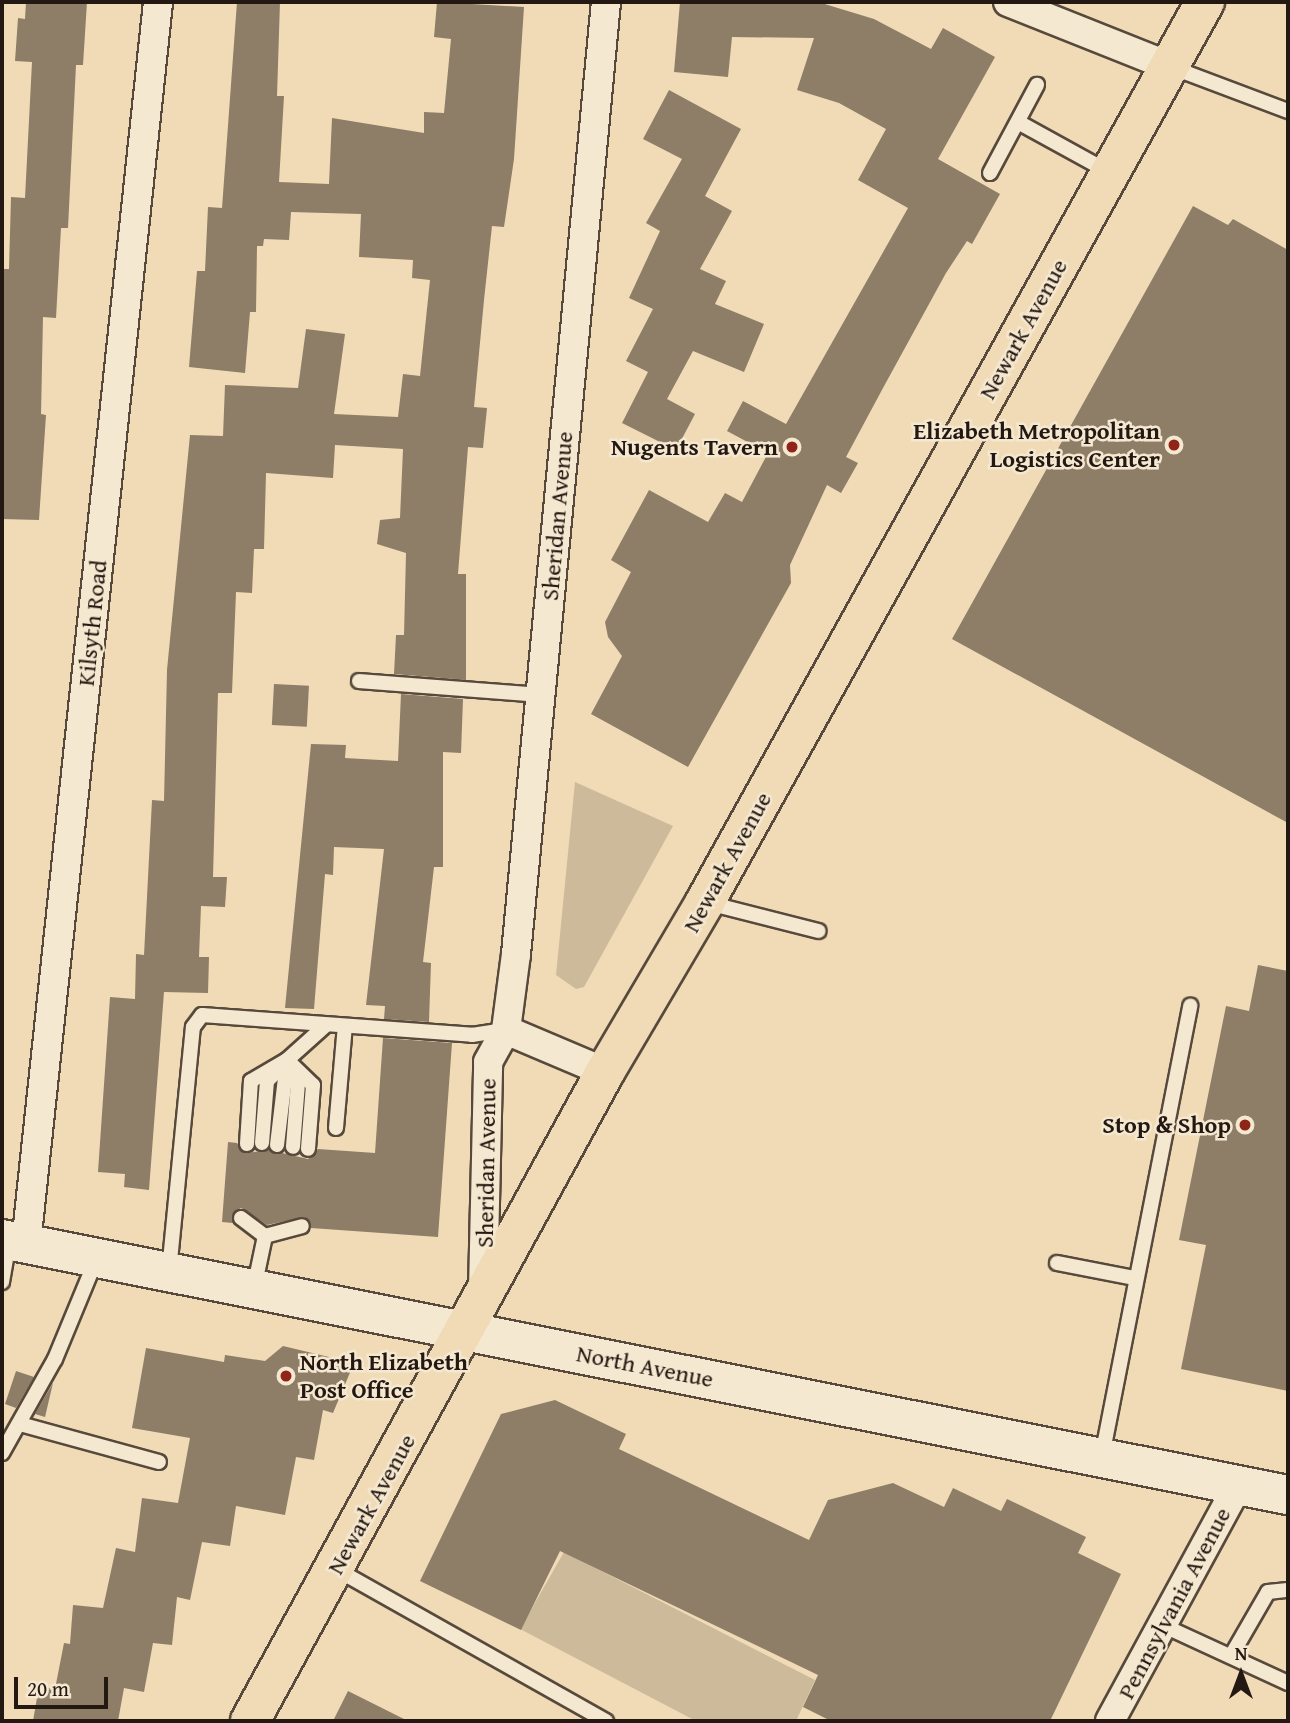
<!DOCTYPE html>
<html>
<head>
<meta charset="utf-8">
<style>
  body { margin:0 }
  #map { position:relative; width:1290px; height:1723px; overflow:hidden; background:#f0dbb6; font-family:"Gentium Book Plus",serif }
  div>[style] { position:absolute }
  .green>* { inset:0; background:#cdba9a }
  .building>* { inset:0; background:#8e7d67; transform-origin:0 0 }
  .roads { filter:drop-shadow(2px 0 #57493b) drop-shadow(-2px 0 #57493b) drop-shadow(0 2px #57493b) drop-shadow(0 -2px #57493b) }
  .lane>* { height:14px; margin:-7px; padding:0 7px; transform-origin:7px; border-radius:7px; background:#f5e8d0 }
  .street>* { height:28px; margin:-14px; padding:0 14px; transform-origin:14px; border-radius:14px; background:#f5e8d0 }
  .secondary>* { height:38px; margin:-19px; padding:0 19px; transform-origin:19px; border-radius:19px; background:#f5e8d0 }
  .primary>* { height:38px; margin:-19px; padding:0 19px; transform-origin:19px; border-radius:19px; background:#f0dbb6 }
  .dots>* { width:19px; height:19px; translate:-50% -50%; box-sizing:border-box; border:4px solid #f5e8d0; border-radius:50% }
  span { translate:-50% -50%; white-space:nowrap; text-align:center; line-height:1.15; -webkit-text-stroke:5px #f5e8d0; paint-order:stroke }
  .street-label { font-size:24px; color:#241812 }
  .poi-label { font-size:24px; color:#241812; font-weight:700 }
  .right { translate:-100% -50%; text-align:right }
  .left { translate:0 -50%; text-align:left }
  .frame { position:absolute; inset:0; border:4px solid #241812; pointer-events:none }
  .north { position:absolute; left:1206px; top:1639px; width:70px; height:70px; -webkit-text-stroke:5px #f5e8d0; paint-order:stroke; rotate:0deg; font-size:19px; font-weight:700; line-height:28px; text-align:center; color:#241812 }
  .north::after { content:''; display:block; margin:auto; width:24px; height:32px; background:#241812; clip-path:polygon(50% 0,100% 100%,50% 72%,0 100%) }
  .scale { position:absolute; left:14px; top:1677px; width:94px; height:32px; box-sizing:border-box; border:4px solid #241812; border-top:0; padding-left:9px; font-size:21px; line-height:24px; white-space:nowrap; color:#241812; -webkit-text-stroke:5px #f5e8d0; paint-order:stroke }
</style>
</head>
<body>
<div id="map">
  <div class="green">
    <i style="clip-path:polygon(575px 782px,673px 826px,584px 987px,576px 989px,556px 975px)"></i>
    <i style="clip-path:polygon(564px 1552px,815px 1680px,796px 1721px,696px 1721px,520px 1629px)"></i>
  </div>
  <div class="building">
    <i style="clip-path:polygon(26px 2px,87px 2px,83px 65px,76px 65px,68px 228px,61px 228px,56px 318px,43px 317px,41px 414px,46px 415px,39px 520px,2px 519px,2px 269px,9px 269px,11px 197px,25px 198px,32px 62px,15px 61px,18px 18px,25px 19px)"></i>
    <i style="clip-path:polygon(237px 2px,280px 2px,277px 96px,284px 96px,279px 182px,329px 184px,332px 118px,424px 133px,424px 112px,444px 113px,451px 39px,434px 37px,437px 2px,524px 7px,514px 159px,504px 227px,492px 226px,484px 300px,474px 407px,487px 408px,483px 448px,468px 447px,458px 574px,466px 574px,466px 680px,394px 674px,396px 635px,404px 635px,406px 553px,377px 544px,380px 520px,400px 518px,403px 449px,335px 445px,333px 478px,266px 473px,264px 549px,254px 549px,252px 593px,236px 592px,232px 693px,218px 693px,213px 877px,227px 877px,225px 907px,201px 906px,199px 957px,209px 957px,208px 993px,164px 992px,149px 1190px,124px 1187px,125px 1174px,98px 1172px,110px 997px,135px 999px,136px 954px,144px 955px,152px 800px,164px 801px,167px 670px,190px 435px,223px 436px,225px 385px,298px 388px,306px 329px,345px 334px,334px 414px,398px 417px,403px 374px,420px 376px,430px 280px,412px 278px,413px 260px,359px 257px,361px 214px,291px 212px,289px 240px,264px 239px,263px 246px,257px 246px,256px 312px,250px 312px,245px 373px,189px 367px,197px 271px,205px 271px,208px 207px,222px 208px)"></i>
    <i style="clip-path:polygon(680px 2px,818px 2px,874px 19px,931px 49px,943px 28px,995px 57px,938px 159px,1000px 194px,972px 244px,967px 241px,946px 273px,883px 388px,846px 457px,858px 463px,841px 493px,827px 485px,790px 565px,791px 583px,688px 767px,591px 714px,622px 656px,608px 637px,605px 622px,631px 572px,611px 560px,649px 490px,708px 522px,725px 493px,742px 502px,768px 453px,727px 431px,743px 401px,786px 424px,908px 208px,858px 180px,886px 129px,839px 103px,797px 90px,814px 38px,732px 37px,728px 77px,674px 72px)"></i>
    <i style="clip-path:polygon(669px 90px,741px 129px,705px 196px,732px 211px,700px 269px,726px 281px,715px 304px,764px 324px,744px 372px,693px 351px,667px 399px,695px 414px,676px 450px,622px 423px,648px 372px,626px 361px,653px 309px,629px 298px,660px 231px,646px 223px,682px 159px,643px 139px)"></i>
    <i style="clip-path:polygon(1193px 206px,1228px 225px,1233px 219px,1288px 250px,1288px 823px,952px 639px)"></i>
    <i style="left:274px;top:684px;width:35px;height:41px;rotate:3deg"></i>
    <i style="clip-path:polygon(401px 694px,463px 699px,461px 753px,443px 752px,443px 867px,434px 867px,423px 962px,431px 963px,429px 1022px,384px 1019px,385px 1006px,366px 1005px,384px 849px,334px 847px,333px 875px,325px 874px,314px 1009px,285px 1008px,311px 744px,346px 745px,345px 758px,398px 761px)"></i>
    <i style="clip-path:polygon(1258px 965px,1288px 971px,1288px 1391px,1181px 1369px,1206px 1245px,1179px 1240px,1226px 1006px,1249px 1011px)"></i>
    <i style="clip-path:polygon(383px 1038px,452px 1043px,438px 1237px,311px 1228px,304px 1217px,267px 1225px,241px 1208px,233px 1213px,233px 1223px,222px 1222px,228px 1142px,237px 1143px,246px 1153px,269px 1150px,308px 1159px,318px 1149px,375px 1153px)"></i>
    <i style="clip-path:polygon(283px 1346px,354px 1363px,333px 1413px,323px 1410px,314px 1460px,296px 1457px,285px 1515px,236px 1506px,230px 1546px,202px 1542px,190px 1600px,177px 1597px,172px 1645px,153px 1643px,144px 1692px,124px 1688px,118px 1721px,33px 1721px,39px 1686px,55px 1689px,64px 1643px,70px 1644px,73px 1605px,103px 1608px,116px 1548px,135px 1552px,142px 1498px,178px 1503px,190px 1438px,132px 1428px,146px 1348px,224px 1362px,225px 1355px,265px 1361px)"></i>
    <i style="clip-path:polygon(16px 1371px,34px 1377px,16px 1408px,5px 1404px)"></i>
    <i style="clip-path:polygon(53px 1383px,45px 1417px,35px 1414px)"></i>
    <i style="clip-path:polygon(555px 1400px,626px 1434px,619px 1449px,809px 1540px,828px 1500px,893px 1483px,944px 1507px,953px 1488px,1001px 1511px,1007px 1499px,1086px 1537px,1078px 1553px,1121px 1574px,1050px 1721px,831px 1721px,803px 1707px,818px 1675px,560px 1551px,521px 1630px,420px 1581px,501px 1414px)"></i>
    <i style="clip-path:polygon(348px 1691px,408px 1721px,333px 1721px)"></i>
  </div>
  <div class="roads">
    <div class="lane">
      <i style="left:1171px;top:67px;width:125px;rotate:20.6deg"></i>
      <i style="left:1018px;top:122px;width:104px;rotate:28.8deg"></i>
      <i style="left:990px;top:173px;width:100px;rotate:-61.9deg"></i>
      <i style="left:359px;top:681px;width:182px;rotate:4.4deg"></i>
      <i style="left:708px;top:903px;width:114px;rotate:14.2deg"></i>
      <i style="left:287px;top:1060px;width:36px;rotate:44deg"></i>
      <i style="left:313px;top:1085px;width:64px;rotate:94.5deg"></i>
      <i style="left:291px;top:1067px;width:17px;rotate:66deg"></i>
      <i style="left:298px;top:1083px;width:64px;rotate:94.5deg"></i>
      <i style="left:336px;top:1128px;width:102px;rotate:-85deg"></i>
      <i style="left:262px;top:1143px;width:62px;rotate:-85.4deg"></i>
      <i style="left:267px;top:1081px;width:17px;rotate:-45deg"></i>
      <i style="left:247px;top:1144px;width:63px;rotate:-86.4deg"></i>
      <i style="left:251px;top:1081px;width:42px;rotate:-30.3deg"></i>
      <i style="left:287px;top:1060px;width:52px;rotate:-41.9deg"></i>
      <i style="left:277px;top:1145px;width:85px;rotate:-83.2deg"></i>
      <i style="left:241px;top:1218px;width:30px;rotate:37deg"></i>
      <i style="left:265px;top:1236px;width:53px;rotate:101.9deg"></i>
      <i style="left:265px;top:1236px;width:38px;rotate:-15deg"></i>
      <i style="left:1057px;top:1263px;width:79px;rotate:10.9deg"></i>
      <i style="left:169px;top:1271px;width:245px;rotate:-84.4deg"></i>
      <i style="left:193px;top:1027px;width:15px;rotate:-53deg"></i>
      <i style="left:202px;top:1015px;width:271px;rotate:4.2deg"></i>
      <i style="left:472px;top:1035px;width:33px;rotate:-9deg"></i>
      <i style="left:2px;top:1282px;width:41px;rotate:-80.1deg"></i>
      <i style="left:20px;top:1424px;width:144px;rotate:15.3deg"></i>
      <i style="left:2px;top:1453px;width:108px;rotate:-60.6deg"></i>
      <i style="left:55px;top:1359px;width:107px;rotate:-67.5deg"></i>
      <i style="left:1102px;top:1456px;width:459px;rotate:-78.9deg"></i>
      <i style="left:336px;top:1569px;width:310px;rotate:29.4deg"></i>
      <i style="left:1162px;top:1625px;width:139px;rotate:24.7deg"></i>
      <i style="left:1231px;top:1656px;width:74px;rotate:-60deg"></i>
      <i style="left:1268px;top:1592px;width:20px;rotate:-6deg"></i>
    </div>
    <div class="street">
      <i style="left:1008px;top:2px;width:173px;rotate:21.7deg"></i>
      <i style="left:506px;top:1030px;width:108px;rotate:23deg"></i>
      <i style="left:26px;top:1244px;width:1249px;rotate:-83.93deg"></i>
      <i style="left:483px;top:1291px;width:229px;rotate:-88.7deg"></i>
      <i style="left:488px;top:1062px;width:37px;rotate:-61deg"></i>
      <i style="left:506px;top:1030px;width:77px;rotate:-82.5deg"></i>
      <i style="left:516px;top:954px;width:956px;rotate:-84.6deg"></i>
      <i style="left:1110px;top:1721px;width:268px;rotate:-61.5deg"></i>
    </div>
    <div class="secondary">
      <i style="left:2px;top:1239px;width:1311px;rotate:11.26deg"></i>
    </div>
    <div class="primary">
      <i style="left:250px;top:1721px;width:740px;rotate:-61.32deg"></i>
      <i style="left:605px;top:1072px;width:197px;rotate:-59.5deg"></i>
      <i style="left:705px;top:902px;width:1030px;rotate:-60.95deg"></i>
    </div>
  </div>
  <div class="dots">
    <i style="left:1174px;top:445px;background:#8f2418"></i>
    <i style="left:792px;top:447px;background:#8f2418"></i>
    <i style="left:1245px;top:1125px;background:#8f2418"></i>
    <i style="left:286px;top:1376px;background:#8f2418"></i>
  </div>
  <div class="street-label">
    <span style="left:1023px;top:329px;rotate:-61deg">Newark Avenue</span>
    <span style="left:557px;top:516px;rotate:-85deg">Sheridan Avenue</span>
    <span style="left:92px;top:623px;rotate:-84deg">Kilsyth Road</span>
    <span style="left:727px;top:862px;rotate:-61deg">Newark Avenue</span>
    <span style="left:486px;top:1163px;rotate:-89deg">Sheridan Avenue</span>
    <span style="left:645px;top:1366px;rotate:11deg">North Avenue</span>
    <span style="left:371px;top:1504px;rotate:-61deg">Newark Avenue</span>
    <span style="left:1174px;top:1603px;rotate:-62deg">Pennsylvania Avenue</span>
  </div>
  <div class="poi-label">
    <span class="right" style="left:1160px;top:445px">Elizabeth Metropolitan<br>Logistics Center</span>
    <span class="right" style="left:778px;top:447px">Nugents Tavern</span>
    <span class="right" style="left:1231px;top:1125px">Stop &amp; Shop</span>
    <span class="left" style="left:300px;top:1376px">North Elizabeth<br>Post Office</span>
  </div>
  <div class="frame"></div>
  <div class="north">N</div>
  <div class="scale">20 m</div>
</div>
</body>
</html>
